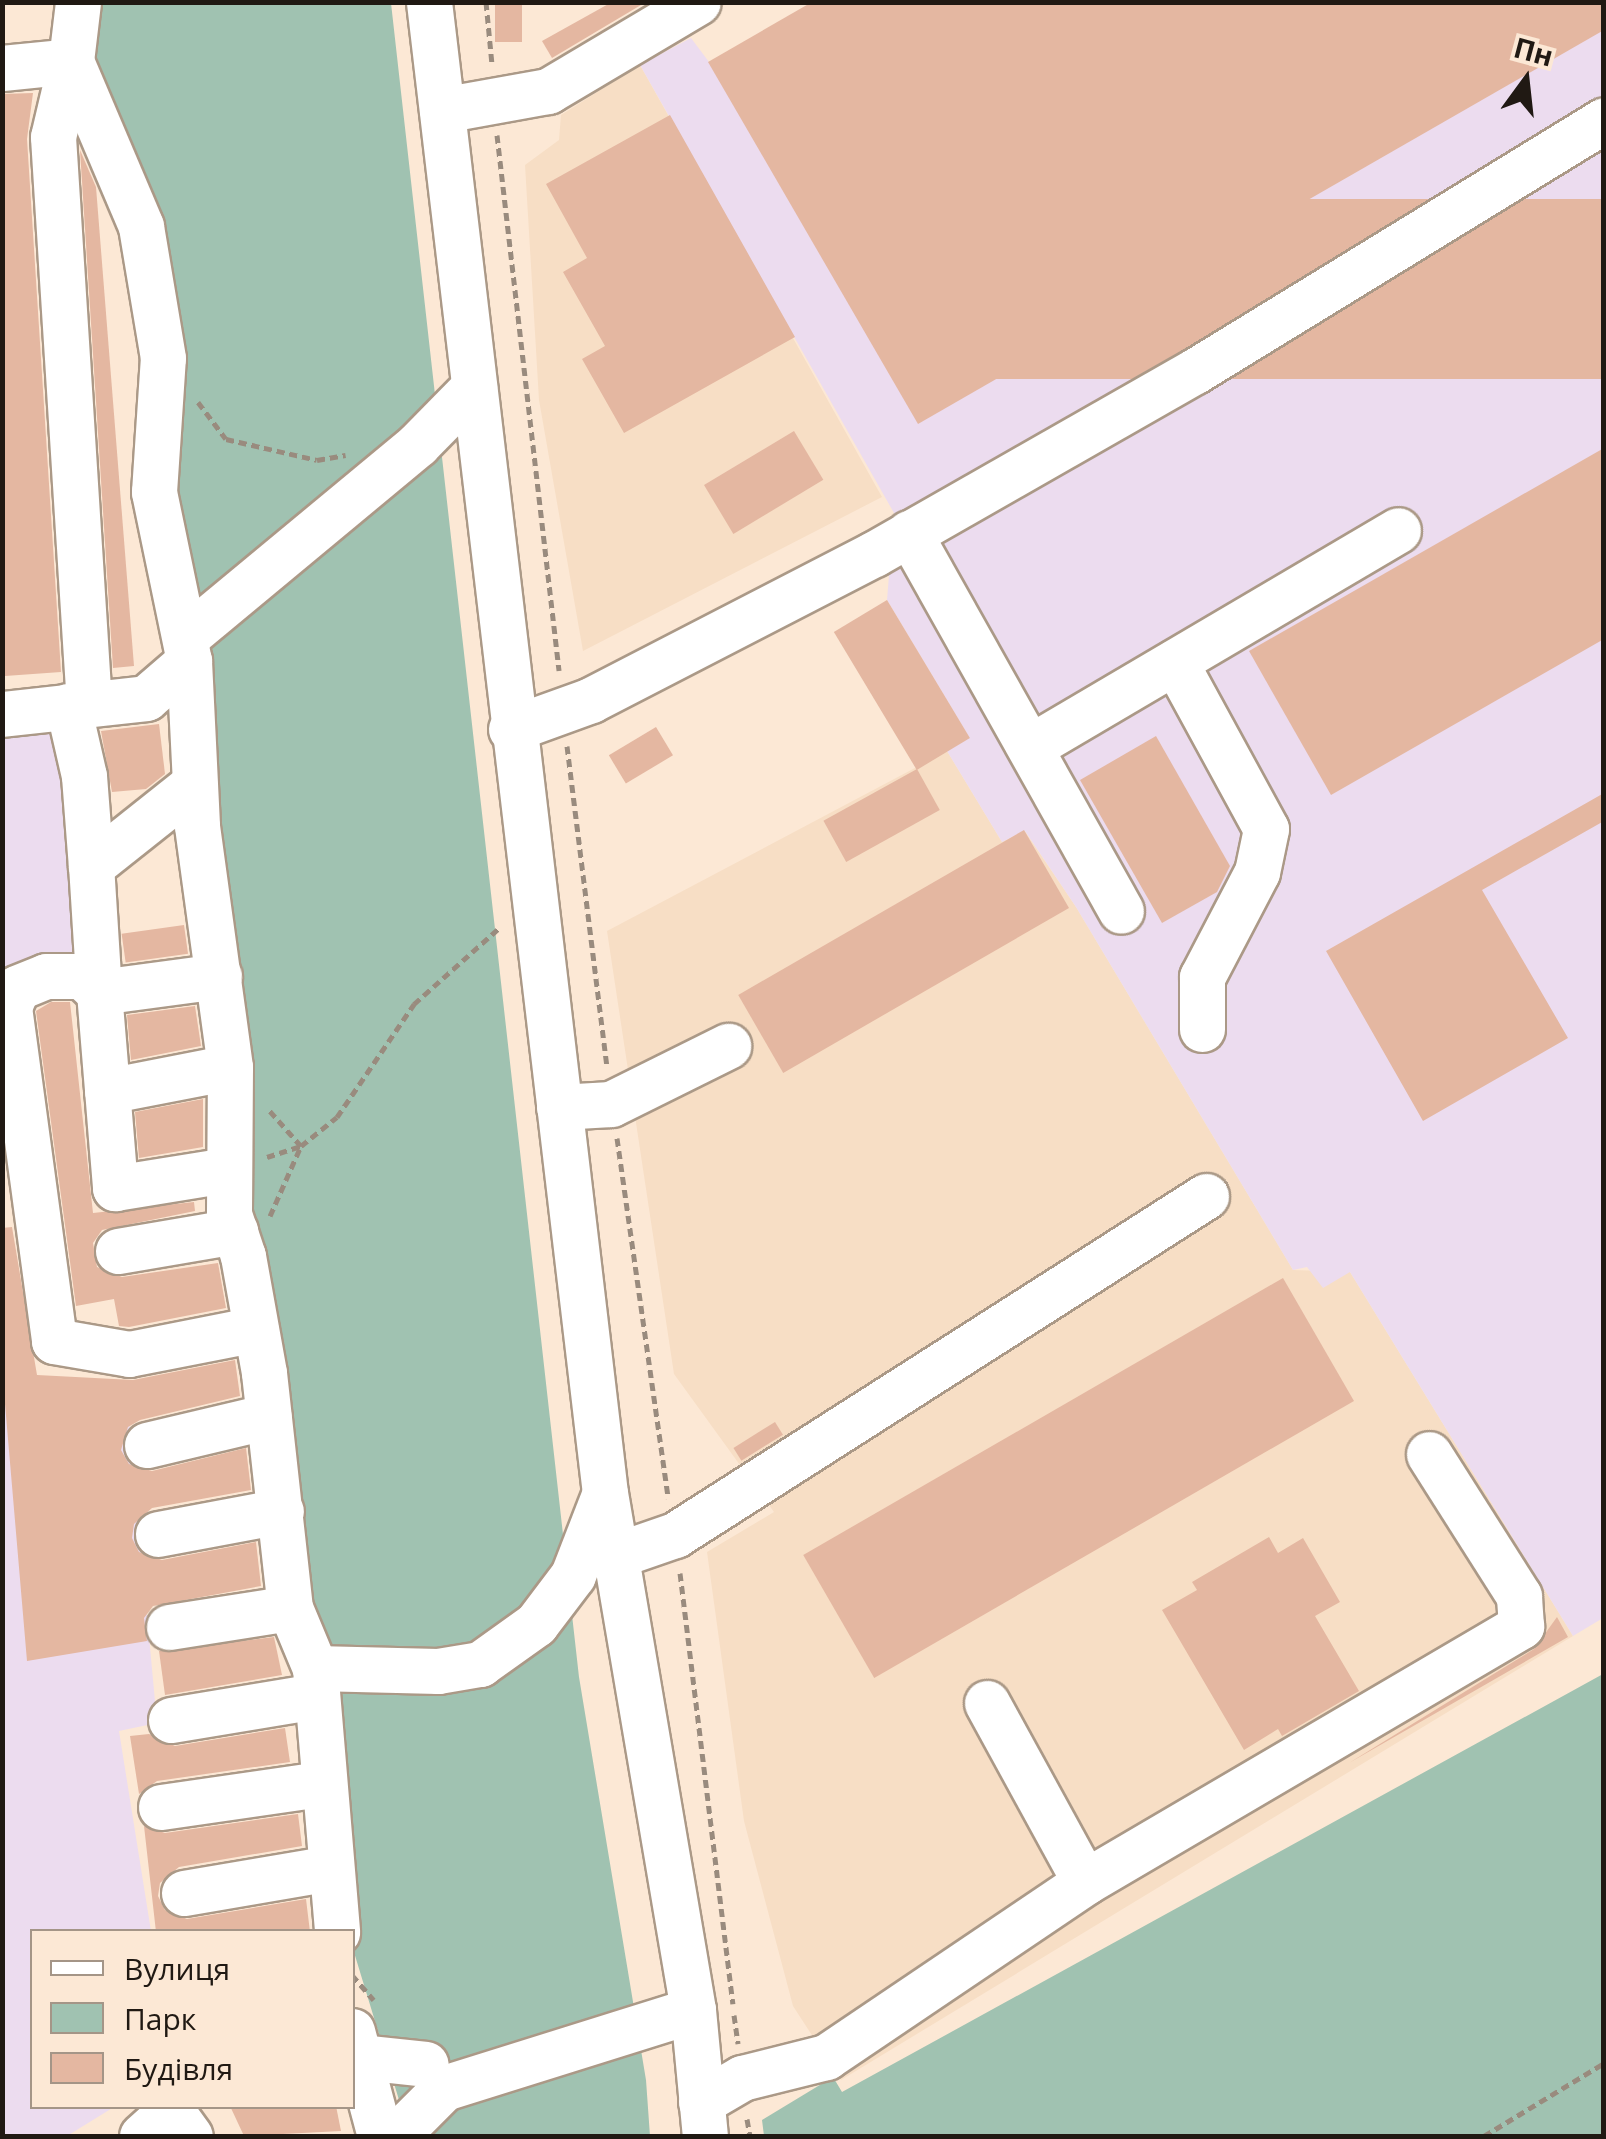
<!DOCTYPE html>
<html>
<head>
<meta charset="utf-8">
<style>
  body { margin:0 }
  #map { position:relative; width:1606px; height:2139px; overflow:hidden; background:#fce8d5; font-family:"Open Sans",sans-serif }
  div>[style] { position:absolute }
  .built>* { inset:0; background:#f7dec5 }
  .industrial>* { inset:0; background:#ecdcef }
  .green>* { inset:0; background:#a0c2b1 }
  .building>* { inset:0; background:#e4b7a1; transform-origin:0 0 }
  .path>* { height:5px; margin-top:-2.5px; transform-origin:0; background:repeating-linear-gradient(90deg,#998b7e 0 8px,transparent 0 13px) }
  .roads { filter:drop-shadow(2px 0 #ab9987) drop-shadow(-2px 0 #ab9987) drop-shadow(0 2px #ab9987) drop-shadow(0 -2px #ab9987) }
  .minor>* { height:45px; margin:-22.5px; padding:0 22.5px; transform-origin:22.5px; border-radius:22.5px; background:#fff }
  span { translate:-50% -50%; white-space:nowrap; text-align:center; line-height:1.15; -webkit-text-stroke:10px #fce8d5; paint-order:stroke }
  .frame { position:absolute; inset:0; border:5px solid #201913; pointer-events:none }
  .legend { position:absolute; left:30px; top:1929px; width:325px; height:180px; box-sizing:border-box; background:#fce8d5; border:2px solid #a49587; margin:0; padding:12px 18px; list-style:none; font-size:30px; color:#201913 }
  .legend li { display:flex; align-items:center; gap:20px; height:50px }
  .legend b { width:50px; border:2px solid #a49587 }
  .north { position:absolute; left:1476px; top:30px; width:100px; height:100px; -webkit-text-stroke:8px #fce8d5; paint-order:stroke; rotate:15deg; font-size:28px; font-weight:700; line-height:40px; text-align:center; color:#201913 }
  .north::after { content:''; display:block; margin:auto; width:35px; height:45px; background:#201913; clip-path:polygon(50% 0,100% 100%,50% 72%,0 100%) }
</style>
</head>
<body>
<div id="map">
  <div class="built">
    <i style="clip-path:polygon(640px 65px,882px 497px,583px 651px,539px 400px,525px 165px,559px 140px,561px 115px)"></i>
    <i style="clip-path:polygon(947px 751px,1002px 842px,1024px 830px,1076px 907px,1293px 1270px,1350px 1272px,1573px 1636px,841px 2080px,793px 2006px,744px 1821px,707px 1552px,774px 1512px,674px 1374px,607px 931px)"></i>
  </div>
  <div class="industrial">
    <i style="clip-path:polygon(1603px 3px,1603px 1618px,1573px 1636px,1350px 1272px,1323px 1288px,1307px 1267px,1293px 1270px,1076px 907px,1025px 831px,1002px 842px,947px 751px,969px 737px,887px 600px,894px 513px,640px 65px,691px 38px,709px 62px)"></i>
    <i style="clip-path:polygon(39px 730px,60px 734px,80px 956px,3px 969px,3px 734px)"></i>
    <i style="clip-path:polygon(2px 1369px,127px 1398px,157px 1723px,119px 1731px,151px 1931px,32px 1932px,32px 2106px,114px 2107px,67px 2136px,3px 2136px)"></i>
  </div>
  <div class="green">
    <i style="clip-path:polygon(91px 3px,391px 3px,579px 1677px,646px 2080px,650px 2136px,410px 2136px,353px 1949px,242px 1221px,170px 538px,175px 350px,88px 53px)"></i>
    <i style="clip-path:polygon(1603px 1674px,1603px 2136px,764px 2136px,762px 2120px,833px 2077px,842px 2092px)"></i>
  </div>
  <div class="building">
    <i style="left:495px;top:2px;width:27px;height:40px"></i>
    <i style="clip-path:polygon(612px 2px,646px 2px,552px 58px,542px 41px)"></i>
    <i style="clip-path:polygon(812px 2px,1604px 2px,1604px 30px,918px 424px,708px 62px)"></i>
    <i style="clip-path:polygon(33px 93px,27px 139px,61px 672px,5px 676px,2px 94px)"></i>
    <i style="clip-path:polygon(670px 115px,795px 337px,624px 433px,582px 359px,605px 346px,563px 272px,587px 258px,546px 184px)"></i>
    <i style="clip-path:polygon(80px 150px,96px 187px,134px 666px,113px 668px)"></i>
    <i style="left:1604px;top:199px;width:180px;height:704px;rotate:90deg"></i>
    <i style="left:794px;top:431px;width:57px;height:105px;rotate:59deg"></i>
    <i style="clip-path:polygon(1604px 448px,1604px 639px,1331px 795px,1249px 651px)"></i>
    <i style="left:887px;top:600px;width:161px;height:62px;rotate:59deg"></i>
    <i style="clip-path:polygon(159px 724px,165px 774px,146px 789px,112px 792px,101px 731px)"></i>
    <i style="left:656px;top:727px;width:33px;height:55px;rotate:59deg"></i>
    <i style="clip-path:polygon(1156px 736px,1230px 866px,1217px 892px,1162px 923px,1080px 780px)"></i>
    <i style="left:917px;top:769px;width:47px;height:107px;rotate:61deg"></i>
    <i style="clip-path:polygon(1604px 793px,1604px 821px,1482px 890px,1568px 1038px,1423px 1121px,1326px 951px)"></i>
    <i style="left:1024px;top:830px;width:90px;height:330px;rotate:60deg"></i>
    <i style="left:184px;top:925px;width:29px;height:63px;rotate:82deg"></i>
    <i style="clip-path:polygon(51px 1002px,70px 1002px,93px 1213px,194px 1202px,195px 1211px,102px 1230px,93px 1243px,97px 1267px,122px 1277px,218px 1263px,226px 1308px,129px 1327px,119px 1326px,114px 1299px,76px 1306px,36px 1011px)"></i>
    <i style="clip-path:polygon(195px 1006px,201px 1046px,131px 1060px,127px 1015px)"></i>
    <i style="clip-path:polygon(203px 1099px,203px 1147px,139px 1158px,135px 1112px)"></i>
    <i style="clip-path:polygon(12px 1227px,37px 1375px,133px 1380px,235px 1360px,240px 1396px,140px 1420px,128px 1427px,121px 1450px,129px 1464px,152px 1471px,246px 1448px,251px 1490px,152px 1508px,134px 1524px,132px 1538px,139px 1552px,162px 1560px,256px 1542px,261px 1586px,153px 1606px,144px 1618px,147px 1641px,27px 1661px,2px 1369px,2px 1228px)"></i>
    <i style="left:1283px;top:1278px;width:142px;height:554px;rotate:60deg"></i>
    <i style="left:775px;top:1422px;width:15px;height:49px;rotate:58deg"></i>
    <i style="clip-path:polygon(1269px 1537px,1278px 1553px,1303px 1538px,1340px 1602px,1315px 1616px,1359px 1691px,1282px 1736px,1278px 1729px,1244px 1750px,1162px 1610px,1197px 1590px,1192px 1582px)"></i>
    <i style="clip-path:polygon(1557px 1617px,1568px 1637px,1349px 1763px,1534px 1649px)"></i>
    <i style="clip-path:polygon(274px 1637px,282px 1675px,165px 1695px,159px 1651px)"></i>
    <i style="clip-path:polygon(285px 1728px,290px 1762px,157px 1781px,139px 1794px,130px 1736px,149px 1734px,175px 1746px)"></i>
    <i style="clip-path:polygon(298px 1814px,302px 1846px,179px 1867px,160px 1883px,158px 1896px,165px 1910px,187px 1919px,306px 1899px,310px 1932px,156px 1932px,144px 1826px,165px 1833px)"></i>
    <i style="clip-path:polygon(230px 2106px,336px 2106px,341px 2131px,244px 2136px)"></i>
  </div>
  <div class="path">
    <i style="left:486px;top:2px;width:62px;rotate:84.5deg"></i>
    <i style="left:497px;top:135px;width:539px;rotate:83.39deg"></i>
    <i style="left:198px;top:402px;width:46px;rotate:52.9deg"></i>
    <i style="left:226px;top:439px;width:93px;rotate:13deg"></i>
    <i style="left:317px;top:460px;width:29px;rotate:-10deg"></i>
    <i style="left:567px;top:746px;width:323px;rotate:82.9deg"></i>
    <i style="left:617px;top:1138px;width:364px;rotate:81.9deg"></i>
    <i style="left:267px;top:1157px;width:36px;rotate:-18deg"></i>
    <i style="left:301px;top:1146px;width:48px;rotate:-131.6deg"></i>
    <i style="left:270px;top:1216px;width:77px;rotate:-66.1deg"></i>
    <i style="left:301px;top:1146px;width:46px;rotate:-38.9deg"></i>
    <i style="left:337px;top:1117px;width:137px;rotate:-55.7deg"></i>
    <i style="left:414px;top:1004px;width:114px;rotate:-41.8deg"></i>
    <i style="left:680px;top:1573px;width:434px;rotate:83deg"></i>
    <i style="left:352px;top:1975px;width:33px;rotate:49deg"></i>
    <i style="left:734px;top:2015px;width:29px;rotate:82deg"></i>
    <i style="left:747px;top:2119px;width:17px;rotate:80deg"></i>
    <i style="left:1484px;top:2136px;width:140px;rotate:-31.3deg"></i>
  </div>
  <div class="roads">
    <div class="minor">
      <i style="left:429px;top:2px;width:1501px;rotate:83.27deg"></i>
      <i style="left:605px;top:1493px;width:524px;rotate:80.34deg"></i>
      <i style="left:693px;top:2010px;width:127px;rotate:84.6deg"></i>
      <i style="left:71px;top:61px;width:78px;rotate:103.3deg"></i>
      <i style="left:53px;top:137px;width:568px;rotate:86.37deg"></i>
      <i style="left:2px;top:68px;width:69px;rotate:-5.8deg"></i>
      <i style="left:71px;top:61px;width:59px;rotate:-83.2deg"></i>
      <i style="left:442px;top:110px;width:108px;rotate:-10.2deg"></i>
      <i style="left:548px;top:91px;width:174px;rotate:-30.7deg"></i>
      <i style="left:909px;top:533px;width:433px;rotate:60.7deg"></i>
      <i style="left:187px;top:636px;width:300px;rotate:-39.7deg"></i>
      <i style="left:418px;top:444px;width:80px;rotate:-45.5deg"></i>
      <i style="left:189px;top:661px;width:165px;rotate:87.2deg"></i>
      <i style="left:197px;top:826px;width:243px;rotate:82.2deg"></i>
      <i style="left:230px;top:1067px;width:147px;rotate:90.4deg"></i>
      <i style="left:229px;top:1214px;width:44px;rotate:71.6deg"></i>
      <i style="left:243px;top:1256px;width:119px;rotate:79.8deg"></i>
      <i style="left:264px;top:1373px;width:236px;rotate:83.7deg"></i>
      <i style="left:290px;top:1608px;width:65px;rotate:67.4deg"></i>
      <i style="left:315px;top:1668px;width:265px;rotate:85.2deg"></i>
      <i style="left:1175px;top:662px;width:190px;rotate:61.4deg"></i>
      <i style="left:1266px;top:829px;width:44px;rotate:101.8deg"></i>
      <i style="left:1257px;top:872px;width:119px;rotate:117.6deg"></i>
      <i style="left:1202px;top:977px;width:52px;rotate:90deg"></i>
      <i style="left:68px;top:706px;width:72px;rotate:77.1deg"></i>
      <i style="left:84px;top:776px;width:90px;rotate:85.6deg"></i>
      <i style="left:2px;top:714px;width:145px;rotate:-6.3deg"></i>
      <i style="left:146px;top:698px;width:57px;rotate:-40.7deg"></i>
      <i style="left:189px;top:661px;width:173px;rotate:-101.7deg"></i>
      <i style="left:154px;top:492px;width:134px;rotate:-86.2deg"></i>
      <i style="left:163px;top:358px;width:134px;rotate:-99.5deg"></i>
      <i style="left:141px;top:226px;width:179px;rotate:-113deg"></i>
      <i style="left:511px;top:729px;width:85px;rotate:-19.9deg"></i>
      <i style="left:591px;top:700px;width:318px;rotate:-27.3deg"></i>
      <i style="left:874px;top:554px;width:369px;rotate:-29.7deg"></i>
      <i style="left:1195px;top:371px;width:480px;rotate:-31.5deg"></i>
      <i style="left:1030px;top:747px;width:427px;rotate:-30.5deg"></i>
      <i style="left:219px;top:976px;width:121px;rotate:172.4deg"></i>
      <i style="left:99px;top:992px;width:197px;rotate:85.3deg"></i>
      <i style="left:115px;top:1188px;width:112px;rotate:-9.2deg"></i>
      <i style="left:99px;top:992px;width:23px;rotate:-137deg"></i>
      <i style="left:82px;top:976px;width:36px;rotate:180deg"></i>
      <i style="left:46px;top:976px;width:31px;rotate:158deg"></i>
      <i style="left:17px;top:988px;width:21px;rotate:113deg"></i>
      <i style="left:9px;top:1007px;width:337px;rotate:82.3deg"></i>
      <i style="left:54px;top:1341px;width:76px;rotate:9.8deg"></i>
      <i style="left:129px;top:1354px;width:129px;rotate:-11.1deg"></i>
      <i style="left:99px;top:992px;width:126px;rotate:-93.6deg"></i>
      <i style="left:91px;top:866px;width:132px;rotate:-38.5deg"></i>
      <i style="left:107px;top:1091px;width:125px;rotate:-11deg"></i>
      <i style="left:559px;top:1107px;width:52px;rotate:-3.3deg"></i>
      <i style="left:611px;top:1104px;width:131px;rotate:-26.4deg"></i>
      <i style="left:118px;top:1251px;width:119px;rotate:-9.7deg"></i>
      <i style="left:147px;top:1445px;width:125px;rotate:-13.4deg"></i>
      <i style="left:158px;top:1534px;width:125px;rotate:-10.6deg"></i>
      <i style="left:614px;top:1556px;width:65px;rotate:-19deg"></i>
      <i style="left:675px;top:1535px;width:630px;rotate:-32.55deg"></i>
      <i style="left:169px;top:1627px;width:122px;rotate:-8.9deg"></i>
      <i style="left:315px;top:1668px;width:123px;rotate:1.4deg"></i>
      <i style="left:438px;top:1671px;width:43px;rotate:-9.5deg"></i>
      <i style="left:480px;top:1664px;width:69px;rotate:-35.5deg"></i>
      <i style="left:536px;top:1624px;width:61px;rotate:-52.9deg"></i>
      <i style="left:573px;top:1575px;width:86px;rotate:-68.8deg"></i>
      <i style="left:987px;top:1703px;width:204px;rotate:61.3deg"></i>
      <i style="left:171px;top:1720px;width:147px;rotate:-9.4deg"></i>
      <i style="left:161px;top:1807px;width:161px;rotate:-8.2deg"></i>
      <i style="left:184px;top:1893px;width:148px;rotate:-9.7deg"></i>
      <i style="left:352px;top:2031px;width:109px;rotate:75.1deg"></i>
      <i style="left:352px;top:2056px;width:74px;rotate:6.2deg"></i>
      <i style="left:701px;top:2102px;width:48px;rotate:-30.3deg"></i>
      <i style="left:742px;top:2078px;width:87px;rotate:-14deg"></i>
      <i style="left:826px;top:2057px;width:313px;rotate:-34deg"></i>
      <i style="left:1085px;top:1882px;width:506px;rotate:-30.42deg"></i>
      <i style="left:1521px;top:1626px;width:30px;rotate:-94deg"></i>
      <i style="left:1519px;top:1596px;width:168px;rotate:-122.4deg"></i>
      <i style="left:142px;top:2136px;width:39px;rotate:-42deg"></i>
      <i style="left:171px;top:2110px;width:32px;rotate:54deg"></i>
      <i style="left:396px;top:2136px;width:68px;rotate:-45deg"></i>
      <i style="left:444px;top:2088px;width:261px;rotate:-17.4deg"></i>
    </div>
  </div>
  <div class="frame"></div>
  <ul class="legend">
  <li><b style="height:12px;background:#fff"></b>Вулиця</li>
  <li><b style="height:28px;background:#a0c2b1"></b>Парк</li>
  <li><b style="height:28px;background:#e4b7a1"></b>Будівля</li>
  </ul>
  <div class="north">Пн</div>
</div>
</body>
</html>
